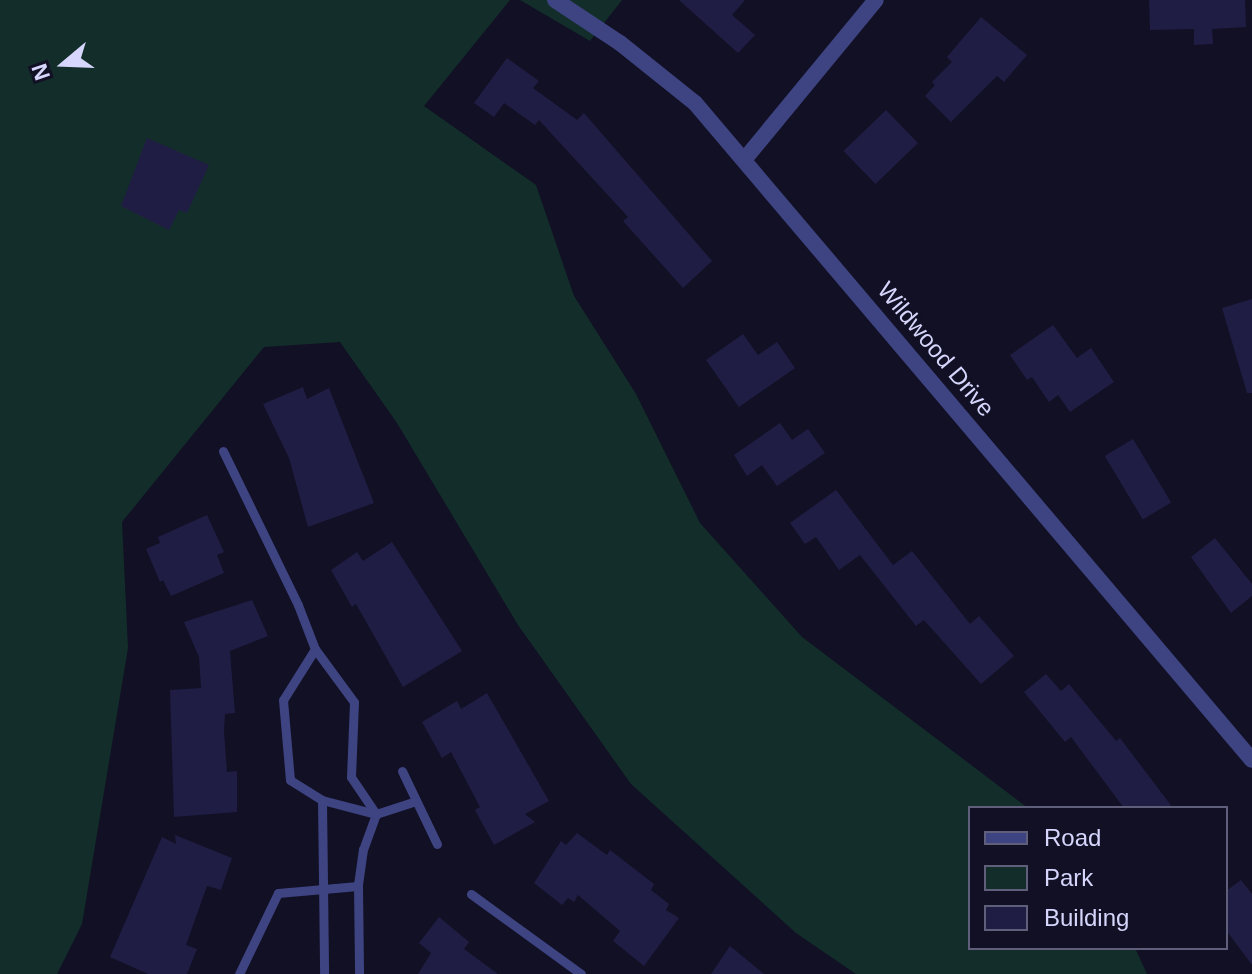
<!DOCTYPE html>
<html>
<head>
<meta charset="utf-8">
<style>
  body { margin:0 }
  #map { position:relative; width:1252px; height:974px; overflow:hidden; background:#111024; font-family:Helvetica,sans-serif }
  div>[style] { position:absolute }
  .green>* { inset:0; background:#132e2a }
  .building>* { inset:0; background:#201d44; transform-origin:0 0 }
  .lane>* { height:9px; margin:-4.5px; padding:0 4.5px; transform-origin:4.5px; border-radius:4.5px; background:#3e4381 }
  .street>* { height:16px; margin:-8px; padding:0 8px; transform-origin:8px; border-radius:8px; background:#3e4381 }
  span { translate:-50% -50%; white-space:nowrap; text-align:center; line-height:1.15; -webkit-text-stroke:6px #111024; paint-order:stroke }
  .street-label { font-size:24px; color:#d6d6fd }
  .legend { position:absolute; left:968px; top:806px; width:260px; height:144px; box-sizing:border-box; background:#111024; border:2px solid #605f7b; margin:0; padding:10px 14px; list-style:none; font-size:24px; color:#d6d6fd }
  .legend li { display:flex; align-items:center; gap:16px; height:40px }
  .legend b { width:40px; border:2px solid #605f7b }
  .north { position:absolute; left:24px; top:24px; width:80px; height:80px; -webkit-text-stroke:6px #111024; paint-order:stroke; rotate:251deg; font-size:22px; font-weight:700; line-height:32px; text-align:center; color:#d6d6fd }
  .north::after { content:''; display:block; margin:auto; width:28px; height:36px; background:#d6d6fd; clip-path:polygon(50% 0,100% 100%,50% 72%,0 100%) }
</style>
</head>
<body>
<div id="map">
  <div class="green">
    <i style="clip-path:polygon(0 0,510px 0,424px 106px,536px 185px,574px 296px,636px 394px,700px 523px,802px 637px,1028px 808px,970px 808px,970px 948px,1135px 948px,1147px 974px,856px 974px,796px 933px,631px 784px,518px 625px,397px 423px,340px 342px,264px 347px,122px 522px,128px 648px,82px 924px,57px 974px,0 974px)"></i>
    <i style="clip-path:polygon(520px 0,622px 0,590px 41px)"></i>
  </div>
  <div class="building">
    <i style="clip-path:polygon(679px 0,745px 0,732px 15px,755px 35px,738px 53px)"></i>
    <i style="clip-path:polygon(1149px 0,1245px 0,1246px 27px,1212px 29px,1213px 44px,1194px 45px,1194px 29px,1150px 30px)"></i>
    <i style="clip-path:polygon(981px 17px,1027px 55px,1004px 82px,997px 76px,951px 122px,925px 96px,935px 85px,932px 82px,952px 62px,947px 57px)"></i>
    <i style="clip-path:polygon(507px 58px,539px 81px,533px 88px,577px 120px,584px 113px,712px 261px,683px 288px,623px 221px,628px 217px,539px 120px,535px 125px,504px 103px,494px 117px,474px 103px)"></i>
    <i style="left:886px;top:110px;width:46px;height:59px;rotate:46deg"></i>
    <i style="clip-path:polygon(147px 138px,209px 165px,187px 213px,179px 210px,169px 230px,121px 206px)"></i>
    <i style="clip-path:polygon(1252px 299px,1252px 393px,1247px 393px,1222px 308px)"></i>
    <i style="clip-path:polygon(1053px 325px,1077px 358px,1091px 348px,1114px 382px,1070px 412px,1058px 395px,1049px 402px,1032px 377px,1027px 380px,1010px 355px)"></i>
    <i style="clip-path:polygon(743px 334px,758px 355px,777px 342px,795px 368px,739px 407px,706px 360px)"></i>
    <i style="clip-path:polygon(303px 387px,307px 399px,329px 388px,374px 503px,308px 527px,289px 458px,263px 404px)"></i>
    <i style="clip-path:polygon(780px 423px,792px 440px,808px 429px,825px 453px,777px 486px,762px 465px,747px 476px,734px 455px)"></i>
    <i style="left:1133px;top:439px;width:74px;height:33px;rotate:59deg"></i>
    <i style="clip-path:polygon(836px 490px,893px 565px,912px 551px,970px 624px,979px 616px,1014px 656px,981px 684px,924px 620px,916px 626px,860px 555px,839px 570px,816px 537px,805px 544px,790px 523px)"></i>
    <i style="clip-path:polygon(207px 515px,224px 552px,217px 555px,224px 573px,171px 596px,163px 580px,160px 582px,146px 549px,160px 543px,158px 537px)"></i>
    <i style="clip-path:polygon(1215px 538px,1252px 584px,1252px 596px,1231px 613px,1191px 557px)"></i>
    <i style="clip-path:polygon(392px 542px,462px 651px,403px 687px,356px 604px,352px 607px,331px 570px,357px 552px,363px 561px)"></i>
    <i style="clip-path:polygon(252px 600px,268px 636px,230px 651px,235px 713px,225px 714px,224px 731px,227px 772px,237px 771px,237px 812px,174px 817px,170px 690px,201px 688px,199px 657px,184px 622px)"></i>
    <i style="clip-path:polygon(1046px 674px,1061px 691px,1069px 684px,1116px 741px,1120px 738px,1173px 808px,1124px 808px,1071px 737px,1065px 742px,1024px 692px)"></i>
    <i style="clip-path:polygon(487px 693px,549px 801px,525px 814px,535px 822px,494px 845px,475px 810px,480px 807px,451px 752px,442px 758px,422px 722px,457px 701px,461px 709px)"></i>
    <i style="clip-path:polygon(577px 833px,607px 855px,610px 850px,654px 884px,651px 890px,669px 904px,666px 910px,679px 918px,644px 966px,613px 941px,620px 931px,578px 895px,574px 902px,568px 898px,562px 905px,534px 883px,561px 841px,566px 845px)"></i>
    <i style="clip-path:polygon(175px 835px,232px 858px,221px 890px,207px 886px,202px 900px,186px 945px,197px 949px,187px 974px,148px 974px,110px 957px,162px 837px,176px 844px)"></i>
    <i style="clip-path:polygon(1241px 880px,1252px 894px,1252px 965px,1226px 930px,1226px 891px)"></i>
    <i style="clip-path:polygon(439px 917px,469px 942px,464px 949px,498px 974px,418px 974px,431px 953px,419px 943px)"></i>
    <i style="clip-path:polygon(730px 946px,764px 974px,711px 974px)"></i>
  </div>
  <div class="lane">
    <i style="left:223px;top:451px;width:171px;rotate:64deg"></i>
    <i style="left:298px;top:605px;width:47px;rotate:68.9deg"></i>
    <i style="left:315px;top:649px;width:66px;rotate:53.7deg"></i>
    <i style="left:354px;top:702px;width:75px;rotate:92.3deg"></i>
    <i style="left:351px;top:777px;width:45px;rotate:56deg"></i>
    <i style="left:376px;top:814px;width:37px;rotate:110deg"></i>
    <i style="left:363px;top:849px;width:37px;rotate:98deg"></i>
    <i style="left:358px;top:886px;width:88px;rotate:89.3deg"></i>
    <i style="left:315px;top:649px;width:60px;rotate:122.1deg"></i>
    <i style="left:283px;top:700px;width:80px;rotate:85deg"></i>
    <i style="left:290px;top:780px;width:38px;rotate:32deg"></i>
    <i style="left:322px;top:800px;width:174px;rotate:89.3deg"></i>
    <i style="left:402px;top:771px;width:81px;rotate:64.4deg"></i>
    <i style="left:322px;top:800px;width:56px;rotate:14.5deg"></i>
    <i style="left:376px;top:814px;width:42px;rotate:-18deg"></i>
    <i style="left:471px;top:894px;width:136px;rotate:36deg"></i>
    <i style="left:239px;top:974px;width:90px;rotate:-64.3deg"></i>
    <i style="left:278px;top:893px;width:80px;rotate:-5deg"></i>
  </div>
  <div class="street">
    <i style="left:555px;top:0;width:78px;rotate:33.5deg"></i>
    <i style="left:620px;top:43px;width:96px;rotate:38.7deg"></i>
    <i style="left:695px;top:103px;width:861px;rotate:49.71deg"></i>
    <i style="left:744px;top:160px;width:207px;rotate:-50.5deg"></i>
  </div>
  <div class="street-label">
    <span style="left:936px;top:349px;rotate:50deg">Wildwood Drive</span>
  </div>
  <ul class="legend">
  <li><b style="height:10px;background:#3e4381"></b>Road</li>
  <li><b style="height:22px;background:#132e2a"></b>Park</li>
  <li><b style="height:22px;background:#201d44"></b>Building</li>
  </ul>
  <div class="north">N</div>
</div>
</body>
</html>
